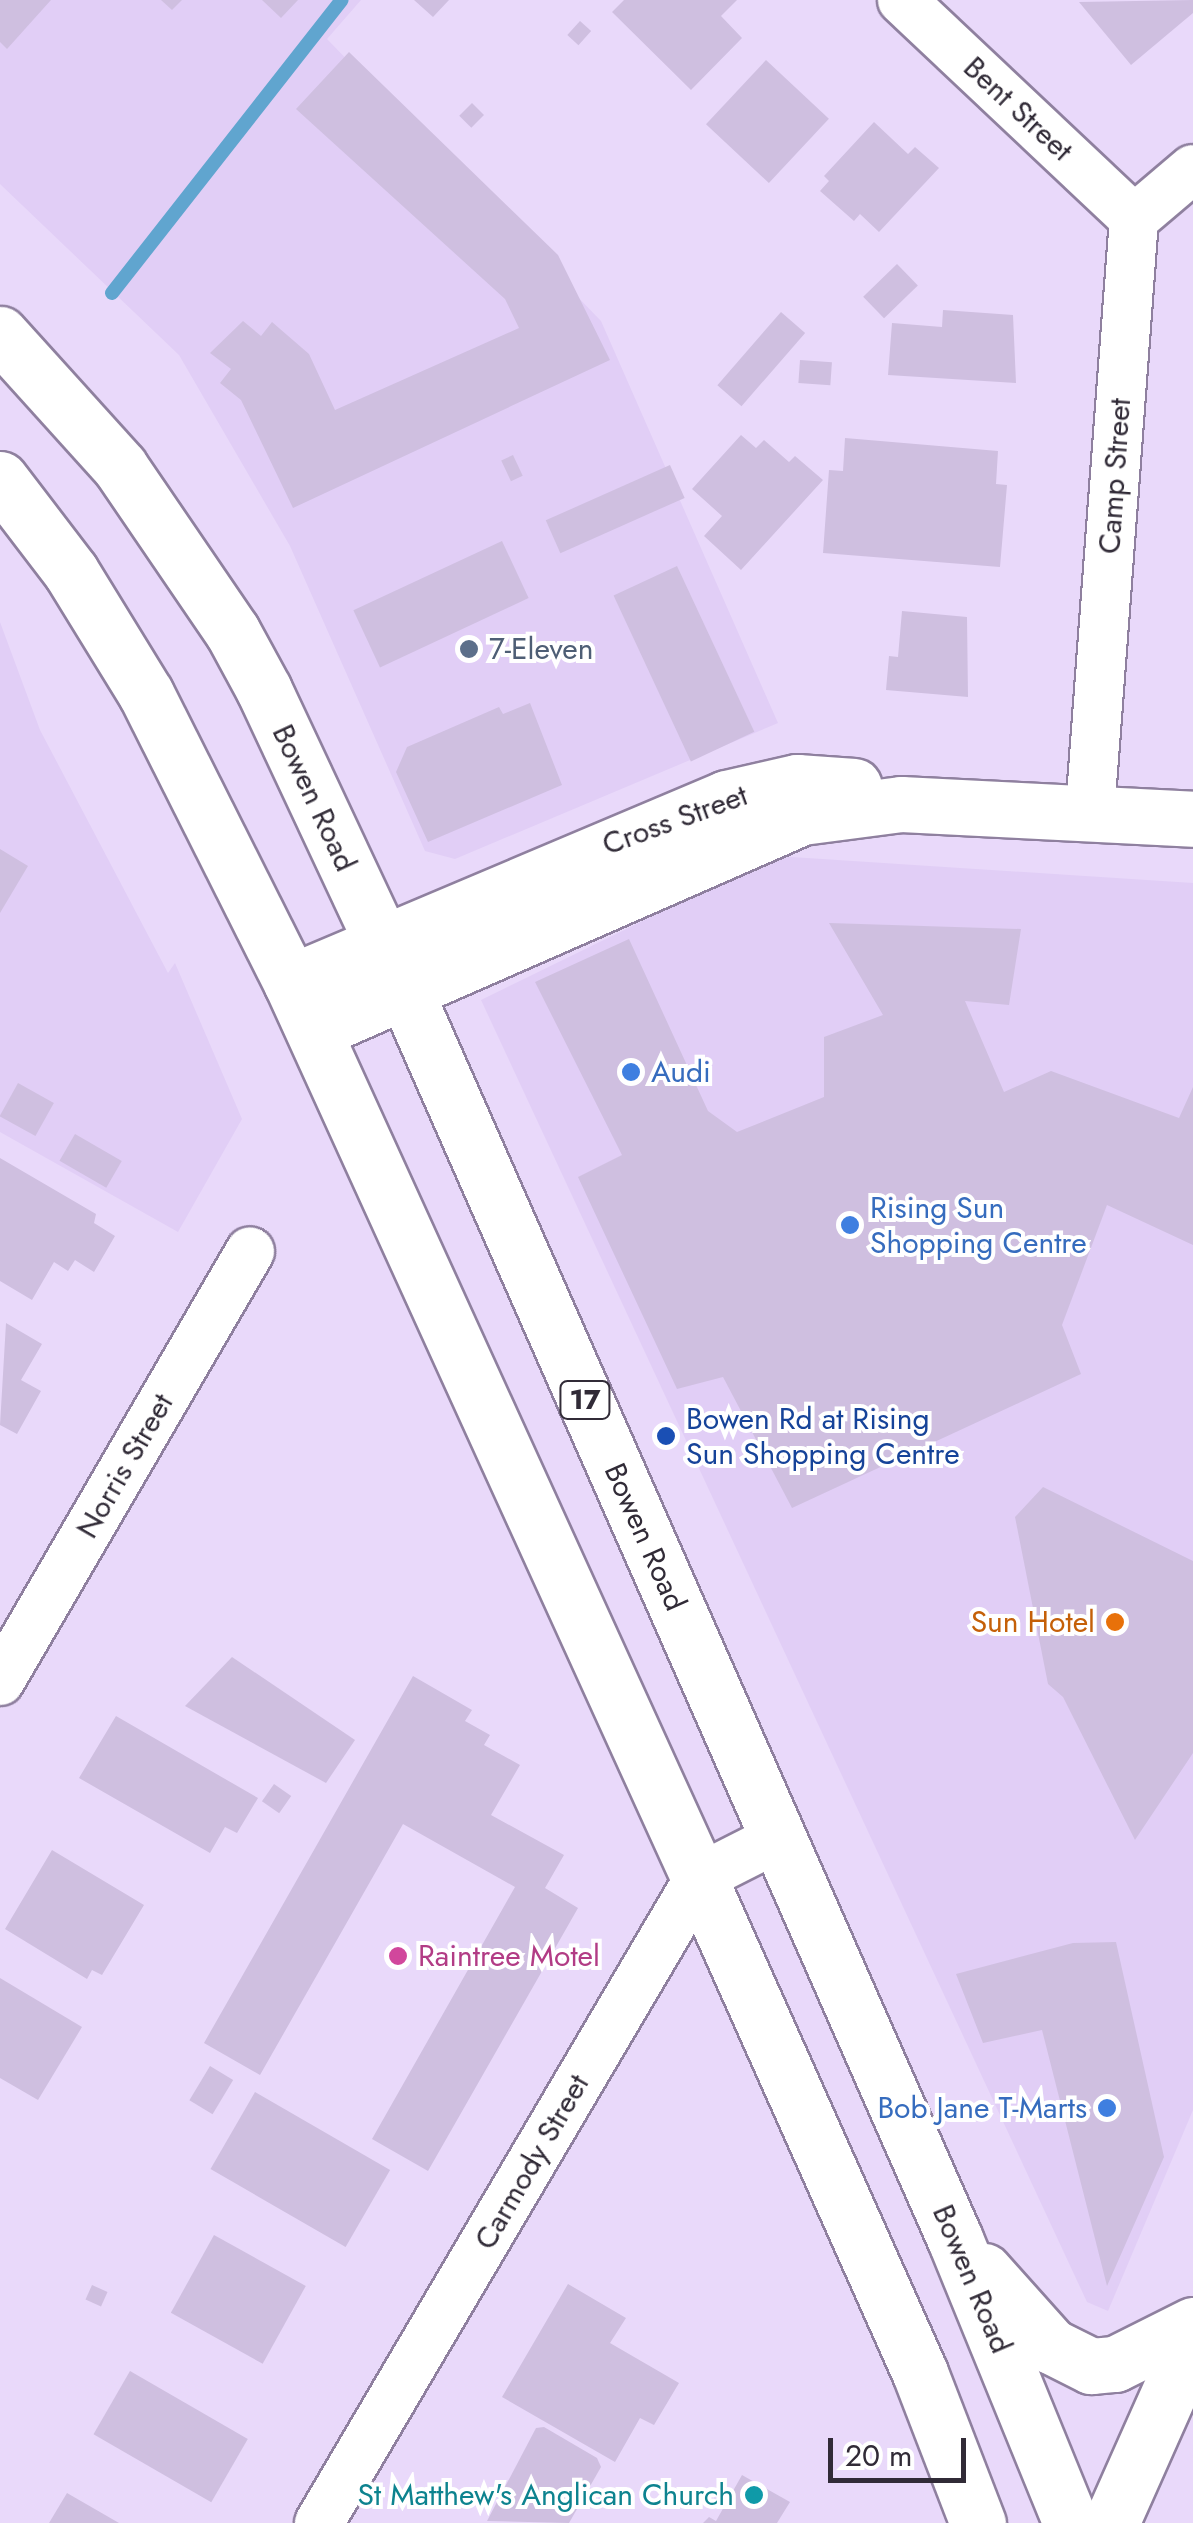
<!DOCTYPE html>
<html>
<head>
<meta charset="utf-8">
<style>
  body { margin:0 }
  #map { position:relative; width:1193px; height:2523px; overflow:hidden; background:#e9d9fa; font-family:Jost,sans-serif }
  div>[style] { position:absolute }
  .built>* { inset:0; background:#e1cef6 }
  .stream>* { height:14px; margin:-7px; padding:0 7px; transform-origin:7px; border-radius:7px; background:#60a5cf }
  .building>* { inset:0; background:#cfbfe0; transform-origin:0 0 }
  .roads { filter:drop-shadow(2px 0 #8f809f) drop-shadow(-2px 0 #8f809f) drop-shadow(0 2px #8f809f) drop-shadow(0 -2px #8f809f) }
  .minor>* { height:48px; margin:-24px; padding:0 24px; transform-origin:24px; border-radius:24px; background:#fff }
  .major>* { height:55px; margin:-27.5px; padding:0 27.5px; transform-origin:27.5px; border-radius:27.5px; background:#fff }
  .dots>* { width:28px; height:28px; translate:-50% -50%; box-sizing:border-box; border:5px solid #fff; border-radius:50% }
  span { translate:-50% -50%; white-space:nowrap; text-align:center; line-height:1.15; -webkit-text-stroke:8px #fff; paint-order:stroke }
  .shield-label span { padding:2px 8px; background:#fff; border:2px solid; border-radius:8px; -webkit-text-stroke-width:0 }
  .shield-label { font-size:28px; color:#312b37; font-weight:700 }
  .street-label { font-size:30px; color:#312b37 }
  .service-label { font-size:30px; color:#4e5e75 }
  .left { translate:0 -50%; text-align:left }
  .shop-label { font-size:30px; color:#366cbe }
  .right { translate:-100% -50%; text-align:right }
  .transit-label { font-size:30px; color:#164399 }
  .food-label { font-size:30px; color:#c56008 }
  .hotel-label { font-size:30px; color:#b23c85 }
  .culture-label { font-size:30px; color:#0d838f }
  .scale { position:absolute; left:828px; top:2438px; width:138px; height:45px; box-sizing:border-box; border:5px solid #312b37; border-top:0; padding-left:12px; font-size:30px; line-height:35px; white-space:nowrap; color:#312b37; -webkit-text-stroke:8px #fff; paint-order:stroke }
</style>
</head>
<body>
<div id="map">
  <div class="built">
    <i style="clip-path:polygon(0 0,361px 0,327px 39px,601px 321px,778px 723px,455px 859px,425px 851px,290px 546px,179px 355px,0 184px)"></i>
    <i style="clip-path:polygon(0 622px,40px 730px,168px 973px,175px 963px,242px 1119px,178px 1232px,0 1132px)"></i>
    <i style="clip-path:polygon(776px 856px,1193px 883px,1193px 2110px,1108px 2311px,1087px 2302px,481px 1000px)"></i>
  </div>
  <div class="stream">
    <i style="left:112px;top:293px;width:372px;rotate:-51.9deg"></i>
  </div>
  <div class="building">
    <i style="clip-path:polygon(0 0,51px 0,7px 49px,0 42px)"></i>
    <i style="clip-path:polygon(161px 0,182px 0,172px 10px)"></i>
    <i style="clip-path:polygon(262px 0,298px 0,281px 18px)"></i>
    <i style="clip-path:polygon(414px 0,449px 0,433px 17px)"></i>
    <i style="clip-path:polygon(624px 0,737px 0,721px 16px,742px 38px,691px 90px,612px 12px)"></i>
    <i style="clip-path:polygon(1193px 0,1193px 13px,1131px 65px,1079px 2px)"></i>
    <i style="left:580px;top:21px;width:15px;height:19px;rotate:42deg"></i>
    <i style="clip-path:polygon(349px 52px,558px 255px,610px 360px,293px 508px,241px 400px,220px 383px,231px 369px,210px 353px,243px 321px,261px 336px,272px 322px,309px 354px,335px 410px,519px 328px,505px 299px,296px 109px)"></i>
    <i style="left:766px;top:60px;width:86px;height:88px;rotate:43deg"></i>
    <i style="left:472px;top:103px;width:17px;height:18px;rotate:45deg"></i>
    <i style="clip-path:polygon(874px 122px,908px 154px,915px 147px,939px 168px,879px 232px,860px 214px,854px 221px,820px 191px,829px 181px,824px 176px)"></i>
    <i style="left:897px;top:264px;width:30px;height:47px;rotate:46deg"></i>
    <i style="clip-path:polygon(943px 310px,1013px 315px,1016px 383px,888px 375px,892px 323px,942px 327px)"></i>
    <i style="left:781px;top:312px;width:32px;height:97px;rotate:41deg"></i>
    <i style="left:800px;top:360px;width:32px;height:23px;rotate:4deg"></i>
    <i style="clip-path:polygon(741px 435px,756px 448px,764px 440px,789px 462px,795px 456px,823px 480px,741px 570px,704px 536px,722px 516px,692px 489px)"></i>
    <i style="clip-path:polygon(845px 438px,998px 451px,996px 484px,1007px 485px,1000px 567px,823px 553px,829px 470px,843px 471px)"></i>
    <i style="left:513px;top:455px;width:23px;height:13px;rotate:65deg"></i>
    <i style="left:670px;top:465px;width:36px;height:136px;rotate:66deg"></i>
    <i style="left:502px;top:541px;width:63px;height:164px;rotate:65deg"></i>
    <i style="left:677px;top:566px;width:183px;height:70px;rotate:65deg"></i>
    <i style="clip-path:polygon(902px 611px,967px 617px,968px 697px,886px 690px,889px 656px,898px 657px)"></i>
    <i style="clip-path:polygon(530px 703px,562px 785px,428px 842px,396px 772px,407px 747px,499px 707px,503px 714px)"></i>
    <i style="clip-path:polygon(0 849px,28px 866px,0 913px)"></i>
    <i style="clip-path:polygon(829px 923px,1021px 929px,1009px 1005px,965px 1001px,1004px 1092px,1051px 1071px,1179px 1118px,1193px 1087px,1193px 1245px,1107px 1205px,1062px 1325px,1081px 1374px,792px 1508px,723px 1377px,677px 1389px,578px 1177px,622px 1155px,535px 982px,629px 939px,708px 1111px,737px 1132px,824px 1097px,824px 1037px,883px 1015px)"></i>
    <i style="left:18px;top:1083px;width:41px;height:38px;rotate:29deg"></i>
    <i style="left:75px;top:1134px;width:54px;height:31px;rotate:30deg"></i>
    <i style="clip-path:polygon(0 1158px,96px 1214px,94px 1223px,115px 1236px,94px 1272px,75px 1260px,68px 1271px,54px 1262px,32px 1300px,0 1281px)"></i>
    <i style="clip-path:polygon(6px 1323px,42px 1344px,21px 1380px,41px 1391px,17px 1434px,0 1425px)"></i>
    <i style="clip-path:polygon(1043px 1487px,1193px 1561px,1193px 1753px,1135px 1840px,1063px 1697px,1048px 1684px,1015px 1517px)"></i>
    <i style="clip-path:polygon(232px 1657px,355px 1740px,326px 1783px,185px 1706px)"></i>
    <i style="clip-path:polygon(413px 1676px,472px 1710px,465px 1721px,490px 1735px,484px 1745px,520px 1765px,491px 1815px,564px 1855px,545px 1888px,578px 1908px,428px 2171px,372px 2139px,515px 1887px,403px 1824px,260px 2075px,204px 2043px)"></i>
    <i style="clip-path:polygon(116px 1716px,258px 1798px,237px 1833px,225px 1827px,210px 1853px,79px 1778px)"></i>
    <i style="left:274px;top:1784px;width:21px;height:21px;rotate:35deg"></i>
    <i style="clip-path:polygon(52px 1850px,144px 1905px,102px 1975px,92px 1970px,87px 1979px,5px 1929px)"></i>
    <i style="clip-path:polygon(1116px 1942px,1164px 2157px,1107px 2286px,1042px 2030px,983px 2043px,956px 1974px,1073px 1943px)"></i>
    <i style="clip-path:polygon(0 1978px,82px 2027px,38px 2100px,0 2078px)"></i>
    <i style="left:210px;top:2066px;width:27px;height:40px;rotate:31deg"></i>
    <i style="left:255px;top:2092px;width:156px;height:89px;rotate:30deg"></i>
    <i style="left:214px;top:2235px;width:105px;height:89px;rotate:29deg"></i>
    <i style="clip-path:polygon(568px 2284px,626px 2318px,610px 2343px,679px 2383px,654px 2425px,640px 2418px,615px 2462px,502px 2397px)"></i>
    <i style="left:92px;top:2285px;width:17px;height:16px;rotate:24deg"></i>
    <i style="left:130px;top:2371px;width:136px;height:73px;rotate:30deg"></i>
    <i style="clip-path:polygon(544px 2427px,597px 2458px,601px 2467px,569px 2523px,487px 2521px,536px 2428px)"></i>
    <i style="clip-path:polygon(742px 2475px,790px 2502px,777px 2523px,703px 2523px,709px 2517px,716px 2521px)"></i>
    <i style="clip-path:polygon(67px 2493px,119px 2523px,49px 2523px)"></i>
  </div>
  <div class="roads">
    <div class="minor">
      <i style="left:902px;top:0;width:319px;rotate:43.3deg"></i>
      <i style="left:1090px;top:811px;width:594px;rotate:-85.75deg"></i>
      <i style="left:1134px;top:219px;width:77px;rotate:-40.3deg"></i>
      <i style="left:0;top:1681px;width:497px;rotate:-59.8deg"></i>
      <i style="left:319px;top:2523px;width:749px;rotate:-59.5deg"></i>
      <i style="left:699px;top:1878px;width:89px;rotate:-26.9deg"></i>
    </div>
    <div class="major">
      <i style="left:0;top:334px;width:179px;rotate:47.9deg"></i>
      <i style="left:120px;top:467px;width:199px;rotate:55.7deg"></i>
      <i style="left:232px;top:631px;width:67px;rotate:61.5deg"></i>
      <i style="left:264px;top:690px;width:332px;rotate:64.9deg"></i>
      <i style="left:405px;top:991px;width:1364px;rotate:66.22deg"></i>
      <i style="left:955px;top:2239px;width:307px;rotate:67.8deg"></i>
      <i style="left:0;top:479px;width:117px;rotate:52.6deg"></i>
      <i style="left:71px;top:572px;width:143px;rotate:58.4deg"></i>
      <i style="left:146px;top:694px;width:322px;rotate:63.3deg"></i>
      <i style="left:291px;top:982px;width:985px;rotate:65.52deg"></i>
      <i style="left:699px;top:1878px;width:542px;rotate:65.94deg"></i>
      <i style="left:920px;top:2373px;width:161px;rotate:68.9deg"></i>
      <i style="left:291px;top:982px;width:472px;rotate:-22.9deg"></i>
      <i style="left:726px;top:798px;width:73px;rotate:-12.7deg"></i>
      <i style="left:797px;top:782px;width:57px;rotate:4deg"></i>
      <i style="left:314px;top:1031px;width:533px;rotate:-23.68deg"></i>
      <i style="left:802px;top:817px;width:100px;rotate:-7.5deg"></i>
      <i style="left:901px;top:804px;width:292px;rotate:2.9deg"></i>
      <i style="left:984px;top:2271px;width:101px;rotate:48.2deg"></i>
      <i style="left:1051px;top:2346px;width:45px;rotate:26.6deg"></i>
      <i style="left:1091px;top:2366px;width:24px;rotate:-5deg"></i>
      <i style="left:1115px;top:2364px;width:87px;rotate:-26.6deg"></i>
      <i style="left:1111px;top:2523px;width:201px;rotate:-66deg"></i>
    </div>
  </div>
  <div class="dots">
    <i style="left:469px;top:649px;background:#5c6f8a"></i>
    <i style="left:631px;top:1072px;background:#3f7fe0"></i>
    <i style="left:850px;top:1225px;background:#3f7fe0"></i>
    <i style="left:666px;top:1436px;background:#1a4fb4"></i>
    <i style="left:1115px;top:1622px;background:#e8710a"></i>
    <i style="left:398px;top:1956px;background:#d1479c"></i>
    <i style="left:1107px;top:2108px;background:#3f7fe0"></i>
    <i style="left:754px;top:2495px;background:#0f9aa8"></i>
  </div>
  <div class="shield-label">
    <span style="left:585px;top:1400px">17</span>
  </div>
  <div class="street-label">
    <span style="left:1018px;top:109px;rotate:43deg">Bent Street</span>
    <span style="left:1115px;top:476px;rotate:-86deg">Camp Street</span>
    <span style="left:314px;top:798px;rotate:65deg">Bowen Road</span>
    <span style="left:675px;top:820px;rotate:-20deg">Cross Street</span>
    <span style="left:125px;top:1466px;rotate:-60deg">Norris Street</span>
    <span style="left:645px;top:1537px;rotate:66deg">Bowen Road</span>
    <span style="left:532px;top:2162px;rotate:-60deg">Carmody Street</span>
    <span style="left:972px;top:2279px;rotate:67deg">Bowen Road</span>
  </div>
  <div class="service-label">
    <span class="left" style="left:489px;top:649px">7-Eleven</span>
  </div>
  <div class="shop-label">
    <span class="left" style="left:651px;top:1072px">Audi</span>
    <span class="left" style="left:870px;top:1225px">Rising Sun<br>Shopping Centre</span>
    <span class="right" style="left:1087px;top:2108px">Bob Jane T-Marts</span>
  </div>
  <div class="transit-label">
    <span class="left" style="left:686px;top:1436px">Bowen Rd at Rising<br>Sun Shopping Centre</span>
  </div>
  <div class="food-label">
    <span class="right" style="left:1095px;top:1622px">Sun Hotel</span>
  </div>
  <div class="hotel-label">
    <span class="left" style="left:418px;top:1956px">Raintree Motel</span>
  </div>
  <div class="culture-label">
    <span class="right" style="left:734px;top:2495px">St Matthew's Anglican Church</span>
  </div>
  <div class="scale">20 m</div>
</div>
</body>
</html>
